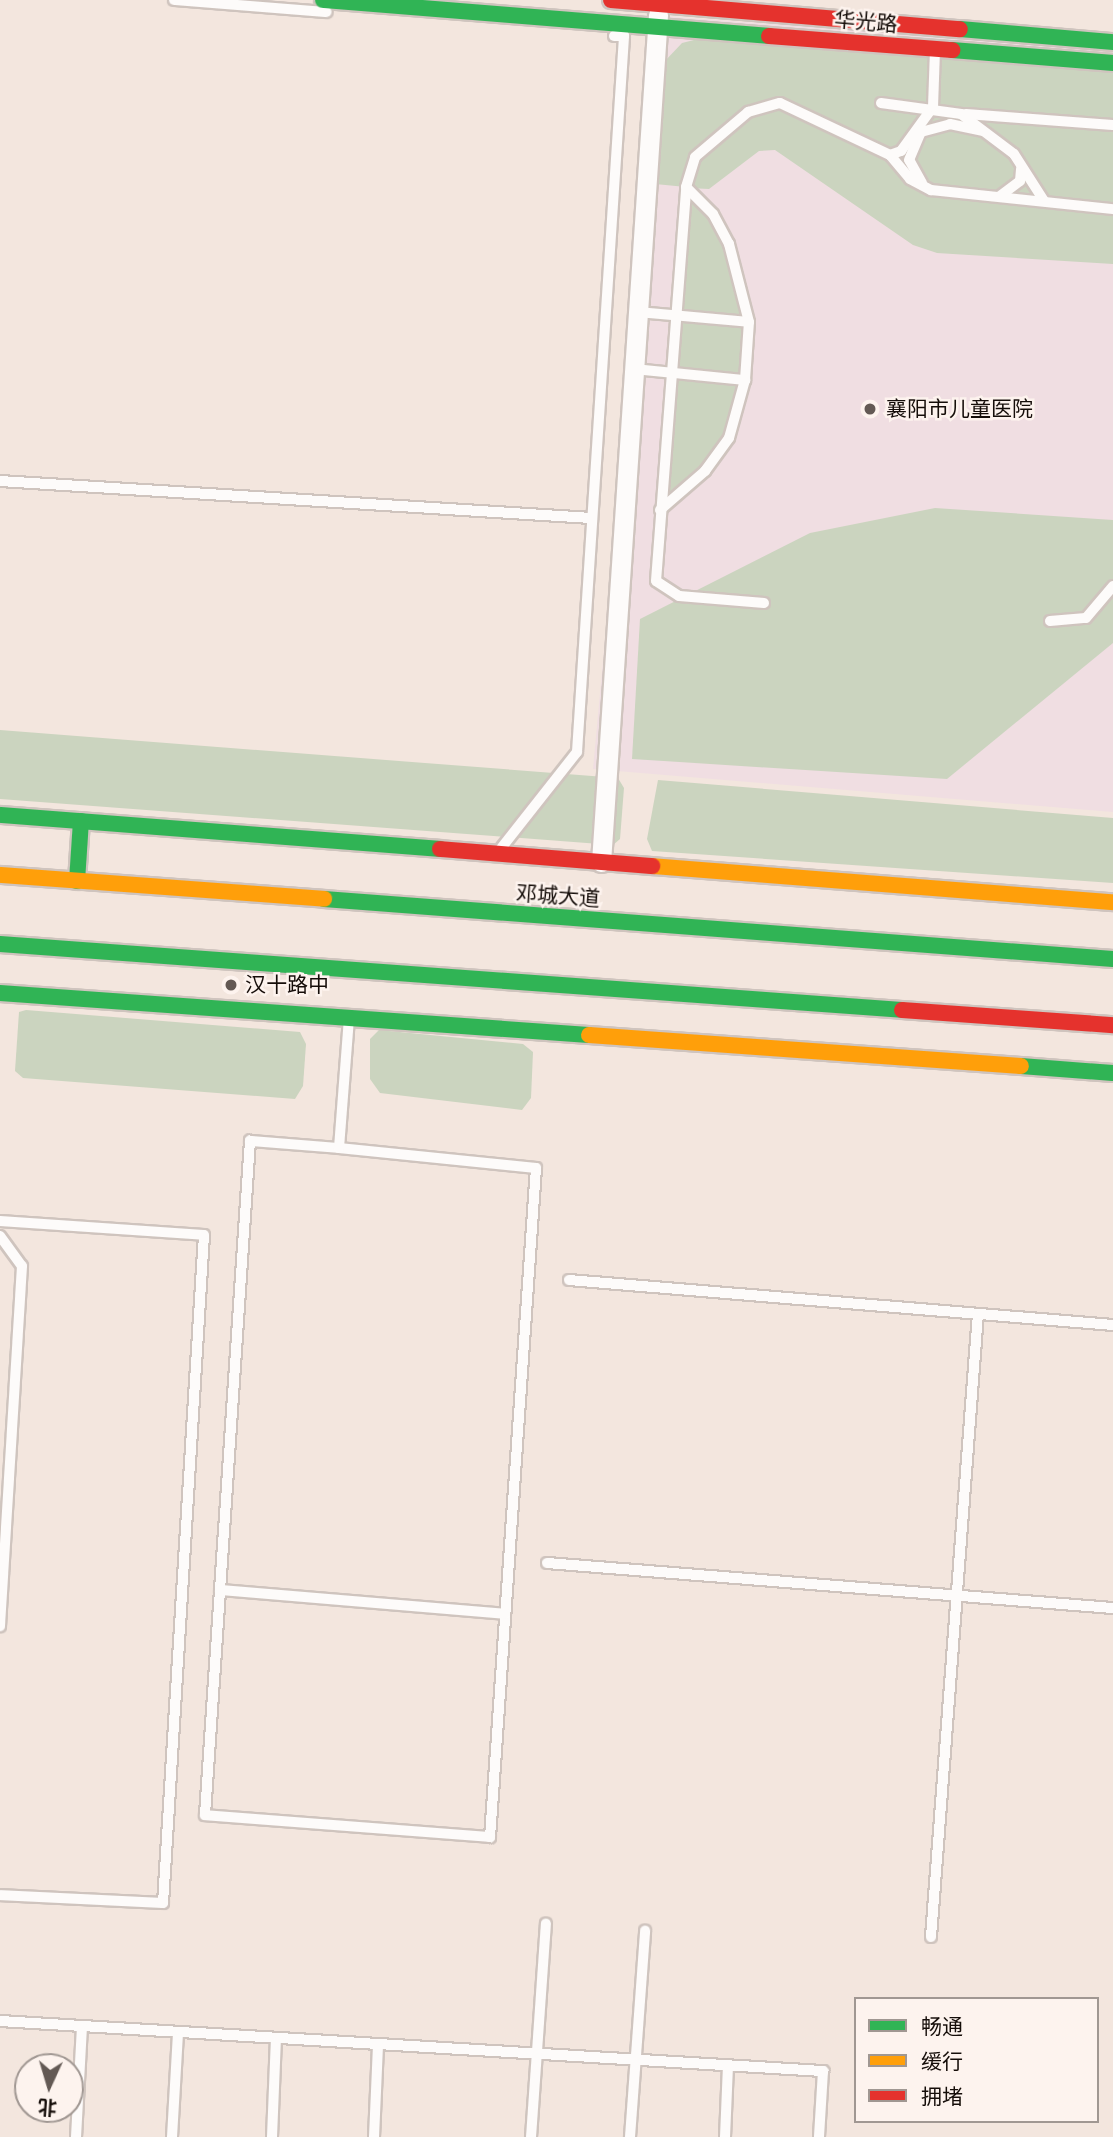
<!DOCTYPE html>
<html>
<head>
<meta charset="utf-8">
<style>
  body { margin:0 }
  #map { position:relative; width:1113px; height:2137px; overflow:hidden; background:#f3e6de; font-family:Poppins,"Noto Sans SC",sans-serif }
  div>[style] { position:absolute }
  .medical>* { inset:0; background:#f0dee2 }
  .green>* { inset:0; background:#cbd4bf }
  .roads { filter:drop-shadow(2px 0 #cfc4be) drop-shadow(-2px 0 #cfc4be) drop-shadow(0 2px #cfc4be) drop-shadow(0 -2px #cfc4be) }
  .lane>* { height:10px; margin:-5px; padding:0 5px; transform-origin:5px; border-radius:5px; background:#fdfbfa }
  .street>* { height:19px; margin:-9.5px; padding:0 9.5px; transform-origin:9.5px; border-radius:9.5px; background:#fdfbfa }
  .fast>* { height:16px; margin:-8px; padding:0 8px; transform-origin:8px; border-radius:8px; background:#30b455 }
  .slow>* { height:16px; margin:-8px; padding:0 8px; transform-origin:8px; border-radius:8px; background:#ff9f0a }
  .jam>* { height:16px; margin:-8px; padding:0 8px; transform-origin:8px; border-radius:8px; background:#e5322d }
  .dots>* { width:19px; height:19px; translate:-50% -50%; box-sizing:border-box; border:4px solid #fdf3ee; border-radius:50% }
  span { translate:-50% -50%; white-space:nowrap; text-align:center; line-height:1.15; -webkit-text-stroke:5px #fdf3ee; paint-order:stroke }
  .street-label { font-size:21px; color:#150d09 }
  .poi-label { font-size:21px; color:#150d09 }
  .left { translate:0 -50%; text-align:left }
  .legend { position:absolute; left:854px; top:1997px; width:245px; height:126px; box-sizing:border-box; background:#fdf3ee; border:2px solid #a09792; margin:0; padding:9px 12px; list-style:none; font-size:21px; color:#150d09 }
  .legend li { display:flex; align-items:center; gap:14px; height:35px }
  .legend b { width:35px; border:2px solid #a09792 }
  .north { position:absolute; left:14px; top:2053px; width:70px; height:70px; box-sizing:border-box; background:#fdf3ee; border:2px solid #a09792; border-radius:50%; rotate:184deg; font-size:19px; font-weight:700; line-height:28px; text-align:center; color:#150d09 }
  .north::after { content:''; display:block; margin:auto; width:24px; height:32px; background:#635954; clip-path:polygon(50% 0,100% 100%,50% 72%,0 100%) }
</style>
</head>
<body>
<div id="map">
  <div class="medical">
    <i style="clip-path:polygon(663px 16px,1113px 49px,1113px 812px,593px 769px)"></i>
  </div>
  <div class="green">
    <i style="clip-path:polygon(706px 37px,1113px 68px,1113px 264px,937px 253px,913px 245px,775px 150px,759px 151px,709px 189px,688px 188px,729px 244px,749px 322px,745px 380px,729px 438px,705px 471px,660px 510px,686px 187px,655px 184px,664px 62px,682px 43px)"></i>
    <i style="clip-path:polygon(935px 508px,1113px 520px,1113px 643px,947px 779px,632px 759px,640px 619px,810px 533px)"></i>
    <i style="clip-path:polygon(0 730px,618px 778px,624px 788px,620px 839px,613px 845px,0 799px)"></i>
    <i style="clip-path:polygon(658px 780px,1113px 818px,1113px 883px,652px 851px,647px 839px)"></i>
    <i style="clip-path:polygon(26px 1010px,300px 1032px,306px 1044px,303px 1086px,295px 1099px,23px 1078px,15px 1071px,19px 1012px)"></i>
    <i style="clip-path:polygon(379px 1030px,523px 1044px,533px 1052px,531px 1098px,522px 1110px,380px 1093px,370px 1079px,370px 1039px)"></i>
  </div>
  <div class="roads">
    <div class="lane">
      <i style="left:174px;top:0;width:153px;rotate:4.5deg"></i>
      <i style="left:881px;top:103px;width:81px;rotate:7.8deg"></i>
      <i style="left:961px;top:114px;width:66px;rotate:37deg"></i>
      <i style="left:1014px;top:154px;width:56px;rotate:57.4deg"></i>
      <i style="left:966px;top:114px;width:147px;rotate:4.3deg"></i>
      <i style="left:890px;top:155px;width:31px;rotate:50deg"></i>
      <i style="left:910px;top:179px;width:24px;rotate:28deg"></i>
      <i style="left:931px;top:190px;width:183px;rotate:6deg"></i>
      <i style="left:922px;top:183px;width:26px;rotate:-119deg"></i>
      <i style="left:909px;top:160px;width:30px;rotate:-67deg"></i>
      <i style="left:921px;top:132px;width:30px;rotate:-15deg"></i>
      <i style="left:950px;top:124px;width:33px;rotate:12deg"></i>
      <i style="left:1000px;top:196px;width:25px;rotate:-37deg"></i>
      <i style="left:1020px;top:181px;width:12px;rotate:-85deg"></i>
      <i style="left:638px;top:312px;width:111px;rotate:5.1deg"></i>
      <i style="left:634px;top:369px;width:112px;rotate:5.7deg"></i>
      <i style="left:0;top:481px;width:593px;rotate:3.58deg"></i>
      <i style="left:660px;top:510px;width:60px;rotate:-40.9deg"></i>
      <i style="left:705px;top:471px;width:41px;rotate:-54deg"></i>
      <i style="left:729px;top:438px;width:60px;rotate:-74.6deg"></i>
      <i style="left:745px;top:380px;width:58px;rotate:-86.1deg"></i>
      <i style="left:749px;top:322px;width:81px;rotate:-104.4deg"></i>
      <i style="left:729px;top:244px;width:34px;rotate:-118deg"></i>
      <i style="left:713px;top:214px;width:38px;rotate:-135deg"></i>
      <i style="left:764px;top:603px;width:85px;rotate:-175.3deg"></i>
      <i style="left:679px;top:596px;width:27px;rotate:-147deg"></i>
      <i style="left:656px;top:581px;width:395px;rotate:-85.6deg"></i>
      <i style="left:686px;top:187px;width:31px;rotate:-73deg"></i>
      <i style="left:695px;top:157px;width:70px;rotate:-40.3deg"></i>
      <i style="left:748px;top:112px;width:33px;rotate:-16deg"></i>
      <i style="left:780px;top:103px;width:122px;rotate:25.3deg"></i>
      <i style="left:890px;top:155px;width:12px;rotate:-20deg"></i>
      <i style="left:901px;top:151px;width:54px;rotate:-54deg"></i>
      <i style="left:933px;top:107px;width:58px;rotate:-88deg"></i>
      <i style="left:1050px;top:621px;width:36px;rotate:-5deg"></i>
      <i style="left:1086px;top:618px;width:42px;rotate:-49.8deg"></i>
      <i style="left:499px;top:851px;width:126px;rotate:-51.8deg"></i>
      <i style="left:577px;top:752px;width:718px;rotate:-86.24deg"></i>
      <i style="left:624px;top:36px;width:10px;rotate:180deg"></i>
      <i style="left:339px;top:1148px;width:198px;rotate:5.8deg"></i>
      <i style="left:536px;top:1168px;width:671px;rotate:93.93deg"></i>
      <i style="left:490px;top:1837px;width:286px;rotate:-175.6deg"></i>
      <i style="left:205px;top:1815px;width:676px;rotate:-86.18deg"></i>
      <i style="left:250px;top:1141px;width:89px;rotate:4.5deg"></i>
      <i style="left:339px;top:1148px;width:129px;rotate:-85.6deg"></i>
      <i style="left:0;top:1221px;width:204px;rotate:3.9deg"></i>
      <i style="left:204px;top:1235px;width:669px;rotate:93.51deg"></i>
      <i style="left:163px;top:1903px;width:163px;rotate:-177.2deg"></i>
      <i style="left:0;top:1236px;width:37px;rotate:54deg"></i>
      <i style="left:22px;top:1266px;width:361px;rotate:93.5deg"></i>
      <i style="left:569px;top:1280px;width:546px;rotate:4.73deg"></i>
      <i style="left:547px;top:1563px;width:568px;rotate:4.55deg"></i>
      <i style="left:220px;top:1590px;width:286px;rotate:4.8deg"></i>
      <i style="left:931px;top:1937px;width:625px;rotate:-85.69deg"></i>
      <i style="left:0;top:2021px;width:825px;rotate:3.48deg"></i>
      <i style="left:823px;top:2071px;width:66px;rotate:93.5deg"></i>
      <i style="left:76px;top:2137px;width:111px;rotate:-86.9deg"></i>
      <i style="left:172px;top:2137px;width:105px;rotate:-86.7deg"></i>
      <i style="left:272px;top:2137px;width:99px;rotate:-87.7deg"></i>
      <i style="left:374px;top:2137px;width:93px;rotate:-87.5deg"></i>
      <i style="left:531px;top:2137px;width:214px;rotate:-86deg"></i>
      <i style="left:630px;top:2137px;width:207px;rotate:-85.8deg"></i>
      <i style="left:725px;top:2137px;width:72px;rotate:-87.6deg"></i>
    </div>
    <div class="street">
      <i style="left:601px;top:862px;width:849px;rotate:-86.15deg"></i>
    </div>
    <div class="fast">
      <i style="left:323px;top:0;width:447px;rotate:4.6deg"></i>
      <i style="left:960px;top:29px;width:154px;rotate:4.9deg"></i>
      <i style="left:952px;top:50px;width:162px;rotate:4.6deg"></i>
      <i style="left:0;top:815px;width:441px;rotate:4.4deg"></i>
      <i style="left:77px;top:881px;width:60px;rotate:-86.2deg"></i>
      <i style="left:324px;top:899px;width:791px;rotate:4.35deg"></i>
      <i style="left:0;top:944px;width:904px;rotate:4.18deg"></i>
      <i style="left:0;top:993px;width:590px;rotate:4.08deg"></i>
      <i style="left:1021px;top:1066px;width:92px;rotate:4.4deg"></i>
    </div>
    <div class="slow">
      <i style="left:652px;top:866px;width:462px;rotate:4.5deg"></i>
      <i style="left:0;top:875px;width:325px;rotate:4.2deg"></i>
      <i style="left:589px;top:1035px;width:433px;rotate:4.1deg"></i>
    </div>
    <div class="jam">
      <i style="left:611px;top:0;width:350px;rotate:4.8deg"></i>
      <i style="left:769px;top:36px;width:184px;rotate:4.4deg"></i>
      <i style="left:440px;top:849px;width:213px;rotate:4.6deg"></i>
      <i style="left:902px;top:1010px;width:212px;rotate:4.1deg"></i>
    </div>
  </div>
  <div class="dots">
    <i style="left:870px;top:409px;background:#635954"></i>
    <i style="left:231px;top:985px;background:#635954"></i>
  </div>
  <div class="street-label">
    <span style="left:866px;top:22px;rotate:5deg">华光路</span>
    <span style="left:558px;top:896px;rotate:4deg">邓城大道</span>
  </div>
  <div class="poi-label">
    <span class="left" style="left:886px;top:409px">襄阳市儿童医院</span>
    <span class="left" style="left:245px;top:985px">汉十路中</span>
  </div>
  <ul class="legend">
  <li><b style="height:9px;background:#30b455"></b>畅通</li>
  <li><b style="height:9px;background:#ff9f0a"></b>缓行</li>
  <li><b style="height:9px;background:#e5322d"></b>拥堵</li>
  </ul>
  <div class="north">北</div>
</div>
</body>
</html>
